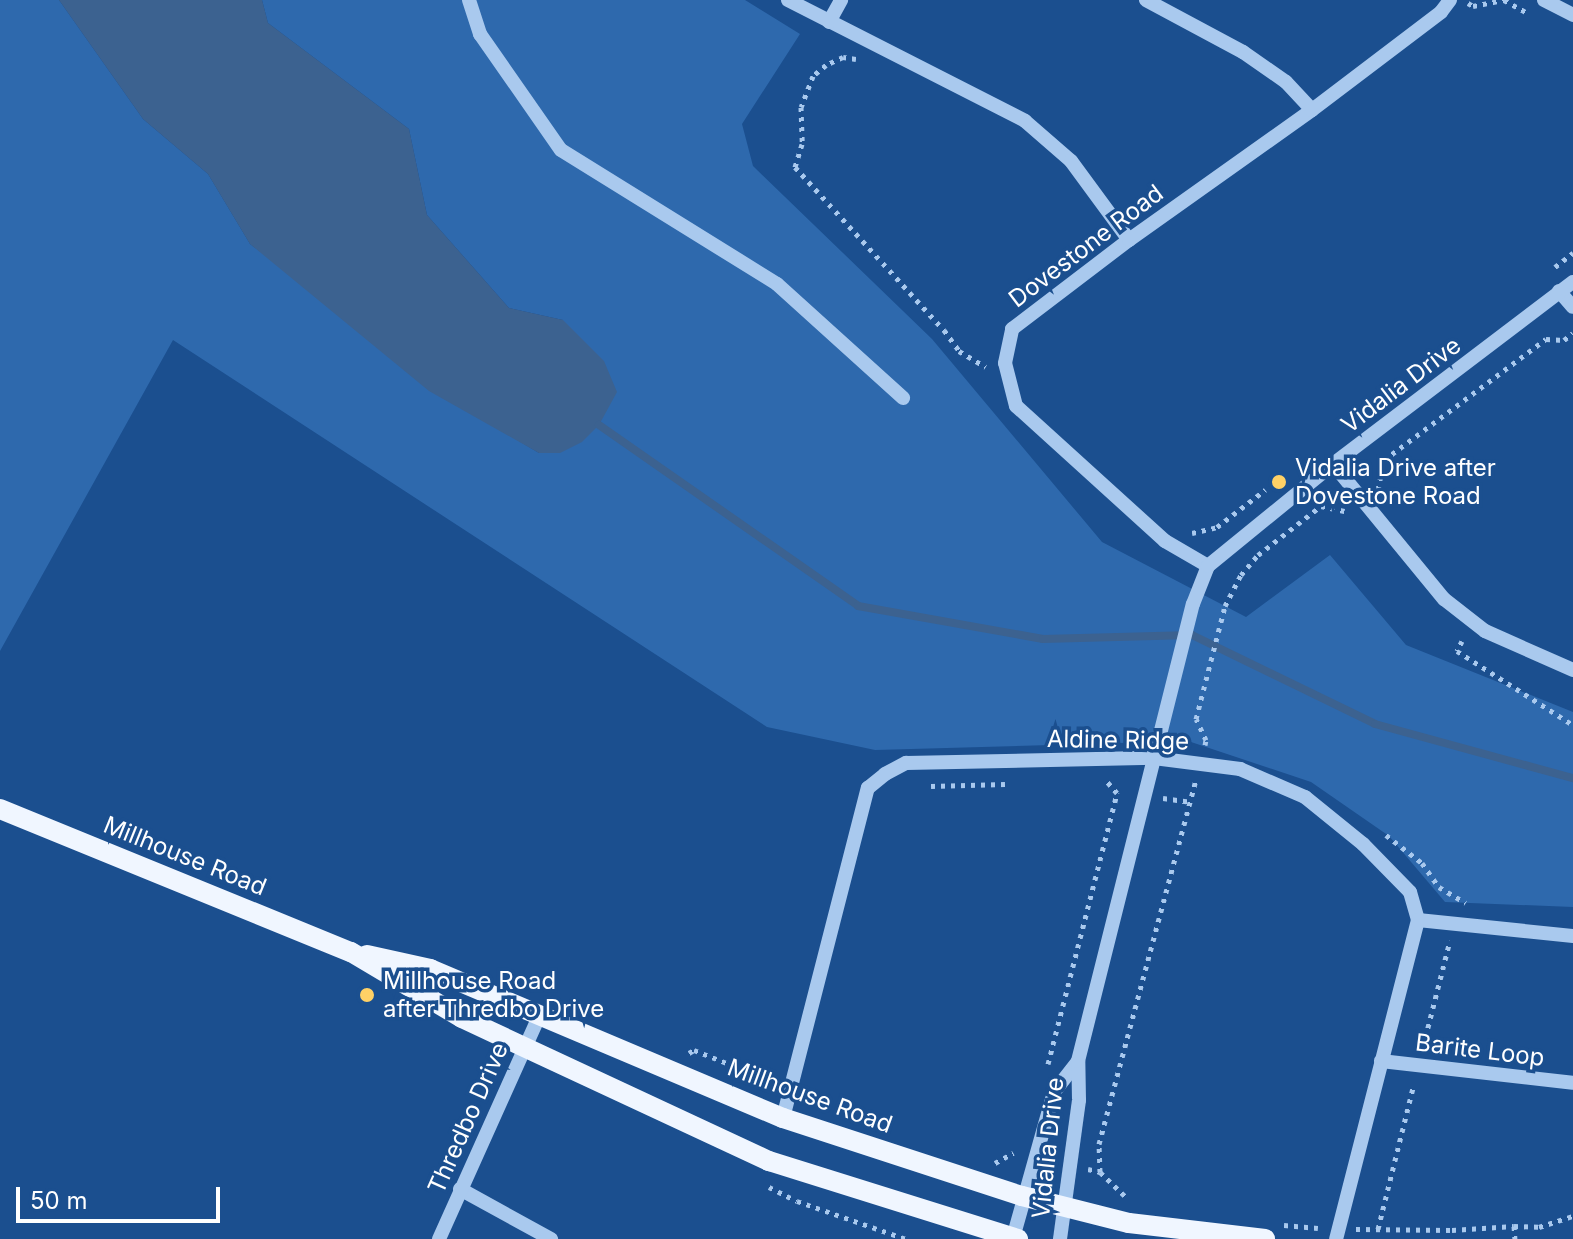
<!DOCTYPE html>
<html>
<head>
<meta charset="utf-8">
<style>
  body { margin:0 }
  #map { position:relative; width:1573px; height:1239px; overflow:hidden; background:#1b4f8f; font-family:Inter,sans-serif }
  div>[style] { position:absolute }
  .green>* { inset:0; background:#2e69ad }
  .water>* { inset:0; background:#3c6290 }
  .stream>* { height:8px; margin:-4px; padding:0 4px; transform-origin:4px; border-radius:4px; background:#3c6290 }
  .path>* { height:5px; margin-top:-2.5px; transform-origin:0; background:repeating-linear-gradient(90deg,#a9c9ee 0 4px,transparent 0 10px) }
  .minor>* { height:14px; margin:-7px; padding:0 7px; transform-origin:7px; border-radius:7px; background:#a9c9ee }
  .major>* { height:20px; margin:-10px; padding:0 10px; transform-origin:10px; border-radius:10px; background:#f0f6ff }
  .dots>* { width:22px; height:22px; translate:-50% -50%; box-sizing:border-box; border:4px solid #1b4f8f; border-radius:50% }
  span { translate:-50% -50%; white-space:nowrap; text-align:center; line-height:1.15; -webkit-text-stroke:7px #1b4f8f; paint-order:stroke }
  .street-label { font-size:24px; color:#fff }
  .poi-label { font-size:24px; color:#fff }
  .left { translate:0 -50%; text-align:left }
  .scale { position:absolute; left:16px; top:1187px; width:204px; height:36px; box-sizing:border-box; border:4px solid #fff; border-top:0; padding-left:10px; font-size:24px; line-height:28px; white-space:nowrap; color:#fff; -webkit-text-stroke:6px #1b4f8f; paint-order:stroke }
</style>
</head>
<body>
<div id="map">
  <div class="green">
    <i style="clip-path:polygon(0 0,59px 0,143px 119px,208px 174px,250px 244px,509px 435px,539px 453px,563px 320px,509px 308px,427px 215px,409px 129px,268px 23px,262px 0,745px 0,800px 34px,742px 124px,753px 166px,932px 339px,1102px 542px,1246px 617px,1330px 555px,1406px 645px,1573px 712px,1573px 907px,1445px 902px,1389px 836px,1311px 782px,1188px 741px,875px 750px,767px 727px,173px 340px,0 651px)"></i>
  </div>
  <div class="water">
    <i style="clip-path:polygon(59px 0,262px 0,268px 23px,409px 129px,427px 215px,509px 308px,563px 320px,604px 361px,617px 392px,599px 425px,582px 442px,560px 453px,539px 453px,429px 391px,250px 244px,208px 174px,143px 119px)"></i>
  </div>
  <div class="stream">
    <i style="left:599px;top:425px;width:316px;rotate:34.9deg"></i>
    <i style="left:858px;top:606px;width:188px;rotate:10.1deg"></i>
    <i style="left:1043px;top:639px;width:149px;rotate:-1.5deg"></i>
    <i style="left:1192px;top:635px;width:203px;rotate:25.9deg"></i>
    <i style="left:1375px;top:724px;width:205px;rotate:15.3deg"></i>
  </div>
  <div class="path">
    <i style="left:1468px;top:3px;width:6px;rotate:31deg"></i>
    <i style="left:1473px;top:6px;width:32px;rotate:-11deg"></i>
    <i style="left:1504px;top:0;width:29px;rotate:29deg"></i>
    <i style="left:856px;top:59px;width:13px;rotate:-171deg"></i>
    <i style="left:843px;top:57px;width:19px;rotate:155deg"></i>
    <i style="left:826px;top:65px;width:17px;rotate:140deg"></i>
    <i style="left:813px;top:76px;width:33px;rotate:111deg"></i>
    <i style="left:801px;top:107px;width:37px;rotate:88deg"></i>
    <i style="left:802px;top:144px;width:24px;rotate:107deg"></i>
    <i style="left:795px;top:167px;width:221px;rotate:47.6deg"></i>
    <i style="left:944px;top:330px;width:26px;rotate:54deg"></i>
    <i style="left:959px;top:351px;width:31px;rotate:31deg"></i>
    <i style="left:1555px;top:267px;width:23px;rotate:-38deg"></i>
    <i style="left:1378px;top:490px;width:31px;rotate:-79deg"></i>
    <i style="left:1384px;top:460px;width:202px;rotate:-36.8deg"></i>
    <i style="left:1546px;top:339px;width:18px;rotate:3deg"></i>
    <i style="left:1564px;top:340px;width:11px;rotate:-38deg"></i>
    <i style="left:1192px;top:533px;width:26px;rotate:-13deg"></i>
    <i style="left:1217px;top:527px;width:61px;rotate:-37.6deg"></i>
    <i style="left:1462px;top:641px;width:11px;rotate:117deg"></i>
    <i style="left:1457px;top:651px;width:138px;rotate:32.5deg"></i>
    <i style="left:1205px;top:745px;width:5px;rotate:-79deg"></i>
    <i style="left:1206px;top:740px;width:23px;rotate:-115deg"></i>
    <i style="left:1196px;top:719px;width:117px;rotate:-75.6deg"></i>
    <i style="left:1225px;top:606px;width:35px;rotate:-63deg"></i>
    <i style="left:1241px;top:575px;width:26px;rotate:-50deg"></i>
    <i style="left:1258px;top:555px;width:80px;rotate:-37.9deg"></i>
    <i style="left:1321px;top:506px;width:24px;rotate:12deg"></i>
    <i style="left:931px;top:786px;width:74px;rotate:-1.5deg"></i>
    <i style="left:1163px;top:798px;width:27px;rotate:8deg"></i>
    <i style="left:1386px;top:835px;width:46px;rotate:37.9deg"></i>
    <i style="left:1422px;top:863px;width:29px;rotate:55deg"></i>
    <i style="left:1439px;top:887px;width:31px;rotate:31deg"></i>
    <i style="left:1423px;top:1047px;width:110px;rotate:-75.8deg"></i>
    <i style="left:689px;top:1053px;width:6px;rotate:-31deg"></i>
    <i style="left:694px;top:1050px;width:84px;rotate:21.7deg"></i>
    <i style="left:1048px;top:1064px;width:280px;rotate:-75.7deg"></i>
    <i style="left:1117px;top:793px;width:18px;rotate:-131deg"></i>
    <i style="left:810px;top:1092px;width:23px;rotate:38deg"></i>
    <i style="left:995px;top:1163px;width:21px;rotate:-29deg"></i>
    <i style="left:1088px;top:1169px;width:12px;rotate:14deg"></i>
    <i style="left:1100px;top:1172px;width:28px;rotate:-92deg"></i>
    <i style="left:1099px;top:1144px;width:375px;rotate:-75.1deg"></i>
    <i style="left:1100px;top:1172px;width:35px;rotate:44deg"></i>
    <i style="left:769px;top:1187px;width:31px;rotate:27deg"></i>
    <i style="left:797px;top:1201px;width:115px;rotate:19.2deg"></i>
    <i style="left:1284px;top:1225px;width:34px;rotate:5deg"></i>
    <i style="left:1514px;top:1226px;width:25px;rotate:2deg"></i>
    <i style="left:1539px;top:1227px;width:36px;rotate:-18deg"></i>
    <i style="left:1356px;top:1229px;width:96px;rotate:0.6deg"></i>
    <i style="left:1452px;top:1230px;width:62px;rotate:-3.7deg"></i>
    <i style="left:1514px;top:1226px;width:13px;rotate:86deg"></i>
    <i style="left:1378px;top:1229px;width:149px;rotate:-76.1deg"></i>
  </div>
  <div class="minor">
    <i style="left:469px;top:0;width:36px;rotate:72deg"></i>
    <i style="left:480px;top:34px;width:141px;rotate:55.1deg"></i>
    <i style="left:561px;top:150px;width:254px;rotate:31.8deg"></i>
    <i style="left:777px;top:284px;width:170px;rotate:42.1deg"></i>
    <i style="left:788px;top:0;width:266px;rotate:27deg"></i>
    <i style="left:1025px;top:121px;width:61px;rotate:41deg"></i>
    <i style="left:1071px;top:161px;width:98px;rotate:53.7deg"></i>
    <i style="left:1146px;top:0;width:110px;rotate:28.2deg"></i>
    <i style="left:1243px;top:52px;width:52px;rotate:34.9deg"></i>
    <i style="left:1286px;top:82px;width:38px;rotate:47deg"></i>
    <i style="left:1544px;top:0;width:33px;rotate:27deg"></i>
    <i style="left:829px;top:22px;width:25px;rotate:-61deg"></i>
    <i style="left:1559px;top:291px;width:21px;rotate:49deg"></i>
    <i style="left:1333px;top:464px;width:175px;rotate:50.6deg"></i>
    <i style="left:1444px;top:599px;width:52px;rotate:38deg"></i>
    <i style="left:1485px;top:631px;width:96px;rotate:23.9deg"></i>
    <i style="left:1208px;top:566px;width:50px;rotate:-149.8deg"></i>
    <i style="left:1165px;top:541px;width:201px;rotate:-137.8deg"></i>
    <i style="left:1016px;top:406px;width:44px;rotate:-104.3deg"></i>
    <i style="left:1005px;top:363px;width:35px;rotate:-78deg"></i>
    <i style="left:1012px;top:329px;width:147px;rotate:-37.3deg"></i>
    <i style="left:1129px;top:240px;width:224px;rotate:-35.4deg"></i>
    <i style="left:1312px;top:110px;width:162px;rotate:-37.2deg"></i>
    <i style="left:1441px;top:12px;width:15px;rotate:-53deg"></i>
    <i style="left:1418px;top:920px;width:156px;rotate:5.9deg"></i>
    <i style="left:1381px;top:1061px;width:193px;rotate:6.5deg"></i>
    <i style="left:783px;top:1118px;width:341px;rotate:-75.6deg"></i>
    <i style="left:868px;top:788px;width:22px;rotate:-39deg"></i>
    <i style="left:885px;top:774px;width:24px;rotate:-28deg"></i>
    <i style="left:906px;top:763px;width:248px;rotate:-1.2deg"></i>
    <i style="left:1154px;top:758px;width:87px;rotate:7.3deg"></i>
    <i style="left:1240px;top:769px;width:71px;rotate:23.3deg"></i>
    <i style="left:1305px;top:797px;width:75px;rotate:39deg"></i>
    <i style="left:1363px;top:844px;width:67px;rotate:45.6deg"></i>
    <i style="left:1410px;top:892px;width:29px;rotate:74deg"></i>
    <i style="left:1418px;top:920px;width:329px;rotate:104.4deg"></i>
    <i style="left:460px;top:1189px;width:104px;rotate:28.8deg"></i>
    <i style="left:1013px;top:1238px;width:152px;rotate:-74.3deg"></i>
    <i style="left:1054px;top:1092px;width:39px;rotate:-52deg"></i>
    <i style="left:439px;top:1239px;width:244px;rotate:-65.8deg"></i>
    <i style="left:1060px;top:1239px;width:140px;rotate:-82.2deg"></i>
    <i style="left:1079px;top:1100px;width:39px;rotate:-91deg"></i>
    <i style="left:1078px;top:1061px;width:471px;rotate:-75.9deg"></i>
    <i style="left:1193px;top:604px;width:41px;rotate:-68.5deg"></i>
    <i style="left:1208px;top:566px;width:161px;rotate:-39.2deg"></i>
    <i style="left:1333px;top:464px;width:301px;rotate:-37.2deg"></i>
  </div>
  <div class="major">
    <i style="left:0;top:809px;width:379px;rotate:22.2deg"></i>
    <i style="left:351px;top:952px;width:129px;rotate:30.7deg"></i>
    <i style="left:462px;top:1018px;width:339px;rotate:25deg"></i>
    <i style="left:769px;top:1161px;width:261px;rotate:17.4deg"></i>
    <i style="left:367px;top:955px;width:65px;rotate:12.5deg"></i>
    <i style="left:430px;top:969px;width:383px;rotate:22.9deg"></i>
    <i style="left:783px;top:1118px;width:251px;rotate:18.1deg"></i>
    <i style="left:1022px;top:1196px;width:110px;rotate:14.2deg"></i>
    <i style="left:1129px;top:1223px;width:137px;rotate:6.7deg"></i>
  </div>
  <div class="dots">
    <i style="left:1279px;top:482px;background:#ffd166"></i>
    <i style="left:367px;top:995px;background:#ffd166"></i>
  </div>
  <div class="street-label">
    <span style="left:1086px;top:246px;rotate:-37deg">Dovestone Road</span>
    <span style="left:1401px;top:385px;rotate:-37deg">Vidalia Drive</span>
    <span style="left:1118px;top:740px;rotate:1deg">Aldine Ridge</span>
    <span style="left:185px;top:856px;rotate:22deg">Millhouse Road</span>
    <span style="left:1480px;top:1050px;rotate:7deg">Barite Loop</span>
    <span style="left:810px;top:1096px;rotate:20deg">Millhouse Road</span>
    <span style="left:468px;top:1118px;rotate:-66deg">Thredbo Drive</span>
    <span style="left:1048px;top:1148px;rotate:-84deg">Vidalia Drive</span>
  </div>
  <div class="poi-label">
    <span class="left" style="left:1295px;top:482px">Vidalia Drive after<br>Dovestone Road</span>
    <span class="left" style="left:383px;top:995px">Millhouse Road<br>after Thredbo Drive</span>
  </div>
  <div class="scale">50 m</div>
</div>
</body>
</html>
